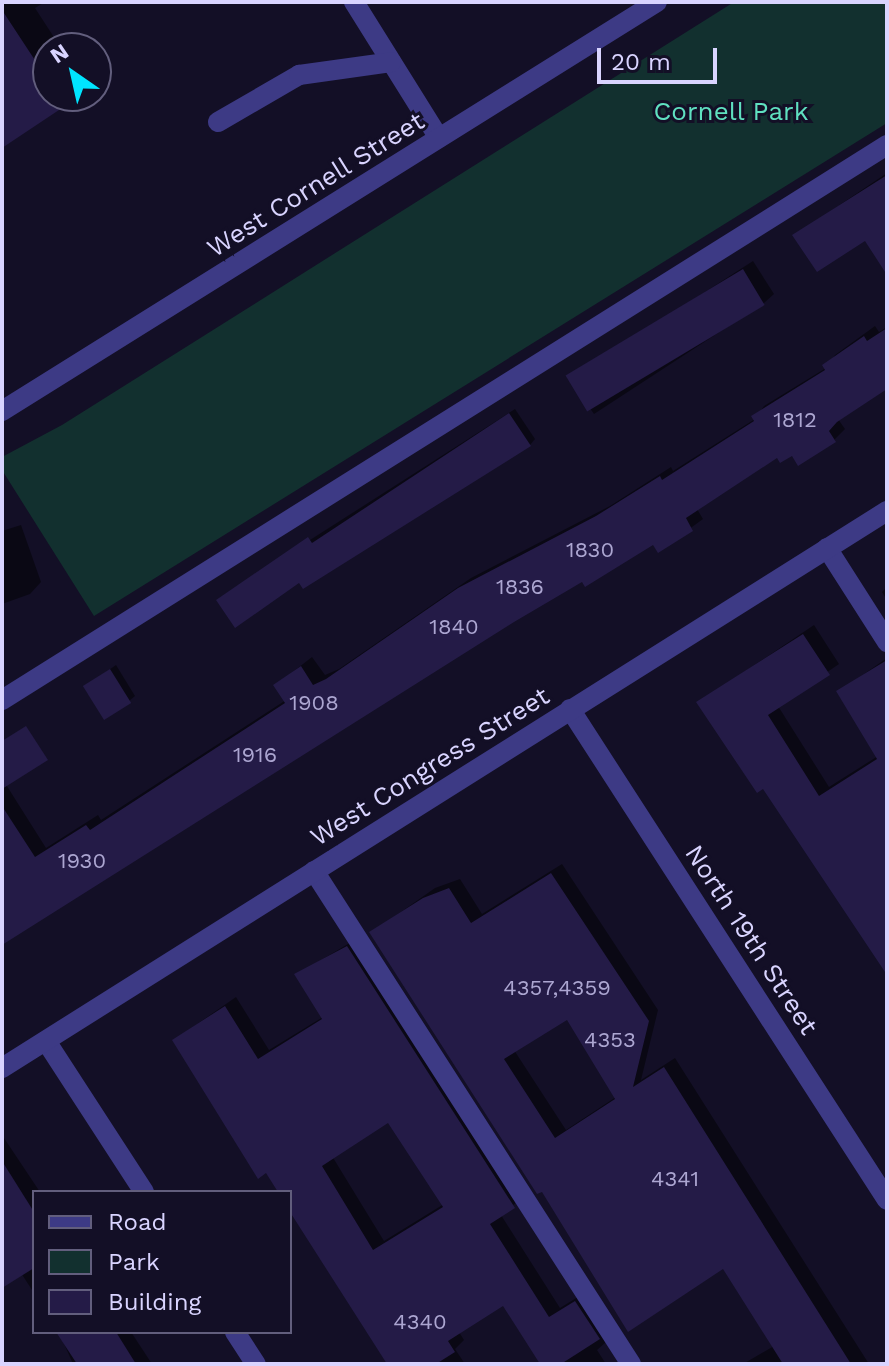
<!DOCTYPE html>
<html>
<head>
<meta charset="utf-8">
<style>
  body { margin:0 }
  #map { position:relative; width:889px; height:1366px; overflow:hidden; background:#130f26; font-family:"Work Sans",sans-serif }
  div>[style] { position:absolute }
  .green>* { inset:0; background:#12302f }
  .shadow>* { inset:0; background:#0007 }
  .building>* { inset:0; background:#241b47; transform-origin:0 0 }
  .minor>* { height:20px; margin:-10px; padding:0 10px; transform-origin:10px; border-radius:10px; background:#3d3a85 }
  span { translate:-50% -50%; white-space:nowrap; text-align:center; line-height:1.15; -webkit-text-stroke:6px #130f26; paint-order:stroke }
  .number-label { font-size:22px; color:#aca6d1 }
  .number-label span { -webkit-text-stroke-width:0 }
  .park-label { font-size:26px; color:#5fe0c0 }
  .street-label { font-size:26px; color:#d9d4ff }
  .frame { position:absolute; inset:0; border:4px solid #d9d4ff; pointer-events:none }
  .legend { position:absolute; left:32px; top:1190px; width:260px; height:144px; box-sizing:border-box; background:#130f26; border:2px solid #625e7d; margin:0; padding:10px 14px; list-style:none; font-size:24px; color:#d9d4ff }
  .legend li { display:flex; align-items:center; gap:16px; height:40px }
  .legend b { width:40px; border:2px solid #625e7d }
  .north { position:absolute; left:32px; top:32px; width:80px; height:80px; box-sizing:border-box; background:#130f26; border:2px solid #625e7d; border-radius:50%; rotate:326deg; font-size:22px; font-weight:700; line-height:32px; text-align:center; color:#d9d4ff }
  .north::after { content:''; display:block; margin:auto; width:28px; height:36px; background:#00e5ff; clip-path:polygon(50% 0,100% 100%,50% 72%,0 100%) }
  .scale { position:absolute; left:597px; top:48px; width:120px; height:36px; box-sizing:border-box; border:4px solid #d9d4ff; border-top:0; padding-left:10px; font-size:24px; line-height:28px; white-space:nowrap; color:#d9d4ff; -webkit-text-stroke:6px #130f26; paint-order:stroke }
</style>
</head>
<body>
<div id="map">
  <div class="green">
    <i style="clip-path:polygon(734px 2px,887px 2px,887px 123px,94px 616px,2px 470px,2px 457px,62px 425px)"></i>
  </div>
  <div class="shadow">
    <i style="clip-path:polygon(2px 2px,45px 2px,35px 8px,61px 48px,48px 48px,48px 96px,72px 96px,2px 145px)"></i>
    <i style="clip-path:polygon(887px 173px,887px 248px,865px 238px,795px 235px)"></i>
    <i style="clip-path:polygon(753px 261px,774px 294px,764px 303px,594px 414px,571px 381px,581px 372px)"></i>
    <i style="clip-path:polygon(875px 326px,879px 332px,887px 327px,887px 382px,838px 419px,845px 429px,834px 440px,778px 455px,697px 509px,703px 519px,659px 551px,653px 542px,513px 620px,2px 943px,2px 761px,5px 783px,46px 848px,98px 815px,101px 820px,286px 700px,276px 685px,312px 657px,325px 675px,339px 669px,471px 578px,610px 506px,671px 467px,673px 471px,755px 419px,764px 406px,826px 368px,835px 355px)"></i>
    <i style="clip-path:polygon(515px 409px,535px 439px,530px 445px,299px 580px,224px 595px)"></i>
    <i style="clip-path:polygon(21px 525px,41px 582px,30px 594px,2px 604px,2px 531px)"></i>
    <i style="clip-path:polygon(887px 587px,887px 600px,882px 592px)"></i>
    <i style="clip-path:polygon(814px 625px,839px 664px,778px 706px,829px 787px,878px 756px,838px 692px,887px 658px,887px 972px,764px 786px,698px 703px)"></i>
    <i style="clip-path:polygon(116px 665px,135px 696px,129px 701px,86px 686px)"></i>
    <i style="clip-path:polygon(evenodd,562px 864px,658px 1010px,641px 1080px,675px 1058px,869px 1364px,743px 1364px,774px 1346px,724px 1267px,542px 1189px,371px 933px,435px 888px,460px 879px,482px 914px,562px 864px,568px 1017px,616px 1097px,566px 1130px,514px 1050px,568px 1017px)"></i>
    <i style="clip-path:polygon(evenodd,358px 938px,524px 1196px,501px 1215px,560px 1308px,586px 1292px,614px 1335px,597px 1350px,606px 1364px,543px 1364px,504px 1304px,459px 1332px,464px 1340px,455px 1349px,465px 1364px,392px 1364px,290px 1206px,290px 1192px,281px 1192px,174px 1040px,236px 997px,269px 1050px,323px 1017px,296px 975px,358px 938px,388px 1121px,444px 1204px,384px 1241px,332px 1156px,388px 1121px)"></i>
    <i style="clip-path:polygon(2px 1135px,40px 1192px,34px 1192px,34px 1293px,21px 1273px,2px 1286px)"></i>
    <i style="clip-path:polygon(59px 1332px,131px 1332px,152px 1364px,73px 1364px)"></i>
  </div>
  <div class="building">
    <i style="clip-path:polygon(2px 10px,48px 80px,48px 96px,58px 96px,65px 106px,2px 148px)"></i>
    <i style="clip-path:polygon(887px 175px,887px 275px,865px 241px,817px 272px,792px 235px)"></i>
    <i style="left:743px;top:269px;width:42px;height:207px;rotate:59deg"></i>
    <i style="clip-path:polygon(887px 328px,887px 389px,837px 422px,829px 431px,836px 442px,798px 466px,792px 456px,780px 463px,777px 458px,686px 518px,693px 531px,658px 553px,653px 545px,585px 587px,582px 582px,514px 622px,2px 945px,2px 806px,35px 857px,86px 825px,90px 830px,285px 703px,273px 685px,301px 666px,313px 685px,326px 679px,458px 588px,596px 516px,660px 476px,662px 480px,754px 421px,751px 416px,825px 370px,822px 365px,864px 336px,867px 341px)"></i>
    <i style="clip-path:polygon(509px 413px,531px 446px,303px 589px,299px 583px,235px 628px,216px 600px,308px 537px,312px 543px)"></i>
    <i style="clip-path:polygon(803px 634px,830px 675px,768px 715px,819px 796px,877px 759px,836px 691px,887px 660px,887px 975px,763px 789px,757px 793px,696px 702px)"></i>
    <i style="left:110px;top:669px;width:40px;height:32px;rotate:58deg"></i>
    <i style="clip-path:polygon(26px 726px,48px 760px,2px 789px,2px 741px)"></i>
    <i style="clip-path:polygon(evenodd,551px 873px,649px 1021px,633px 1087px,664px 1067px,851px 1364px,783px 1364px,723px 1269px,628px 1332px,542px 1192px,537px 1194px,369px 932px,423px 898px,449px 888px,471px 923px,551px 873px,567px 1020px,615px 1099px,555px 1138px,504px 1059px,567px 1020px)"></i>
    <i style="clip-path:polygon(evenodd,347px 946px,515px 1208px,490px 1224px,549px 1317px,575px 1301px,600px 1339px,561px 1364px,540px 1364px,503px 1306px,448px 1341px,455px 1352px,436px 1364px,387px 1364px,290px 1212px,290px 1192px,278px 1192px,266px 1173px,258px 1179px,172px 1040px,225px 1006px,258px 1059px,322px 1019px,294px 974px,347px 946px,388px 1123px,443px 1207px,373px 1250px,322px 1166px,388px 1123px)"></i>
    <i style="clip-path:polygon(2px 1161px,34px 1212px,34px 1268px,2px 1288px)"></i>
    <i style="clip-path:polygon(56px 1332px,116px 1332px,136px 1364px,77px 1364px)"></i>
  </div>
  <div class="minor">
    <i style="left:354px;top:2px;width:160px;rotate:58deg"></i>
    <i style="left:218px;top:122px;width:94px;rotate:-30.1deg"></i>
    <i style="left:299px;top:75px;width:93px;rotate:-8deg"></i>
    <i style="left:2px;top:411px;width:772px;rotate:-31.98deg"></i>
    <i style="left:827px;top:548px;width:112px;rotate:57.4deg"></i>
    <i style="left:2px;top:700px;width:1045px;rotate:-32.09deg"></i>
    <i style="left:570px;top:709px;width:584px;rotate:57.15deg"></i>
    <i style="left:314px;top:871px;width:586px;rotate:57.26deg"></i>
    <i style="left:46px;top:1041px;width:180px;rotate:57deg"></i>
    <i style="left:2px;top:1068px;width:1046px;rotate:-32.19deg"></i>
    <i style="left:235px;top:1332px;width:38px;rotate:57deg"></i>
  </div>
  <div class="number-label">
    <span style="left:795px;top:420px">1812</span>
    <span style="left:590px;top:550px">1830</span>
    <span style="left:520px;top:587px">1836</span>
    <span style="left:454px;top:627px">1840</span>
    <span style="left:314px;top:703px">1908</span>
    <span style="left:255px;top:755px">1916</span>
    <span style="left:82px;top:861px">1930</span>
    <span style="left:557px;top:988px">4357,4359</span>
    <span style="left:610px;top:1040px">4353</span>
    <span style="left:675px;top:1179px">4341</span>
    <span style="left:420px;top:1322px">4340</span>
  </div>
  <div class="park-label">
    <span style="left:731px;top:112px">Cornell Park</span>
  </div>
  <div class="street-label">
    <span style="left:316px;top:185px;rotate:-32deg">West Cornell Street</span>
    <span style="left:430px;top:767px;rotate:-32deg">West Congress Street</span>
    <span style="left:751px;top:940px;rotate:57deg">North 19th Street</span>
  </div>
  <div class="frame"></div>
  <ul class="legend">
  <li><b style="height:10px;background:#3d3a85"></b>Road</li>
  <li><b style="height:22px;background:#12302f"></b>Park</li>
  <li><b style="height:22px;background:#241b47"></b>Building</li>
  </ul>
  <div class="north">N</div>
  <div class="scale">20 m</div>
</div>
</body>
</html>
